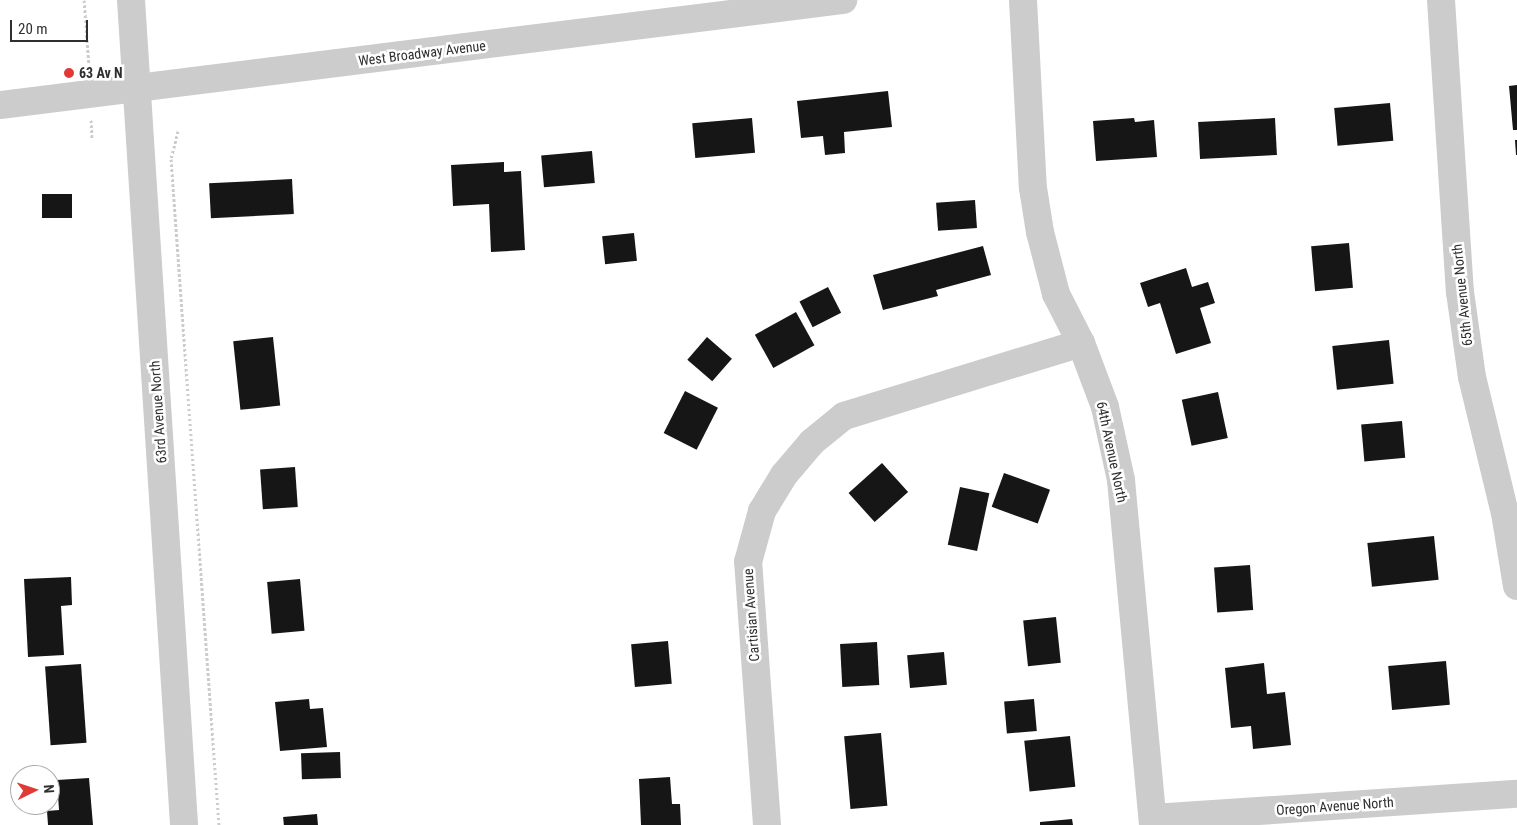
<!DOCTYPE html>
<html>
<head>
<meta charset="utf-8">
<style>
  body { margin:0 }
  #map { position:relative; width:1517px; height:825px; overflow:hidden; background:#fff; font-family:"Roboto Condensed",sans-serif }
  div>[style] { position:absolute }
  .building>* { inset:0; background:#161616; transform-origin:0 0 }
  .path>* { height:3px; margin-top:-1.5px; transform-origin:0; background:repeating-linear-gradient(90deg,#ccc 0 2.5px,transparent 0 5px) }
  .minor>* { height:28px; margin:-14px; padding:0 14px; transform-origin:14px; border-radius:14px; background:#ccc }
  .tertiary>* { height:28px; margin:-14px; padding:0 14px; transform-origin:14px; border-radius:14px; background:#ccc }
  .dots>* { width:14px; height:14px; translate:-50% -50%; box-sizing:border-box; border:2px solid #fff; border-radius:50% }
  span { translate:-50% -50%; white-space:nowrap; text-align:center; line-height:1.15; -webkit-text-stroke:5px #fff; paint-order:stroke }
  .street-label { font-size:14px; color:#2f2f2f }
  .poi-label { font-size:14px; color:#2f2f2f; font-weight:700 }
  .left { translate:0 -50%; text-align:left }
  .north { position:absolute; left:10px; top:765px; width:50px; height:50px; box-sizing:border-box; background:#fff; border:1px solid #acacac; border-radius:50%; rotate:86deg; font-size:14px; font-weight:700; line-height:20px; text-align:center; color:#2f2f2f }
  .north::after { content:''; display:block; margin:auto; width:18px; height:22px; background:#e03a37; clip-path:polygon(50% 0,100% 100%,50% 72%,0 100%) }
  .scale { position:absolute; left:10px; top:20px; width:78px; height:22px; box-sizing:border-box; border:2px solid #2f2f2f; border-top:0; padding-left:6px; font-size:15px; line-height:18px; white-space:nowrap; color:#2f2f2f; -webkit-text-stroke:4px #fff; paint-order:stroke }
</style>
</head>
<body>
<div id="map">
  <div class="building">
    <i style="clip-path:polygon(1517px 85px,1517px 130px,1513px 130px,1509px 86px)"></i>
    <i style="clip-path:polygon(888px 91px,892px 127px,844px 132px,845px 153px,825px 155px,823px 136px,801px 138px,797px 101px)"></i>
    <i style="left:1390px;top:103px;width:38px;height:56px;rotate:85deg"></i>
    <i style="left:752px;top:118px;width:35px;height:60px;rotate:85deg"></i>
    <i style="clip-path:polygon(1134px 118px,1135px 122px,1154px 120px,1157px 157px,1096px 161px,1093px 121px)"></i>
    <i style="left:1275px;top:118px;width:37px;height:77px;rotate:87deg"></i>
    <i style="clip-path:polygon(1515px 140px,1517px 140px,1517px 155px,1516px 155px)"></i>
    <i style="left:592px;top:151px;width:32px;height:51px;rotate:85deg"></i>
    <i style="clip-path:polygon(504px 162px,504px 172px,521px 171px,525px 250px,491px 252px,489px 204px,453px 206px,451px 165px)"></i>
    <i style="left:292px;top:179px;width:35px;height:83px;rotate:87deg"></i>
    <i style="left:42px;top:194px;width:30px;height:24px"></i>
    <i style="left:975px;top:200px;width:28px;height:39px;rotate:86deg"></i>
    <i style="left:634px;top:233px;width:28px;height:32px;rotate:84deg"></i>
    <i style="left:1349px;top:243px;width:45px;height:38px;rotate:85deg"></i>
    <i style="clip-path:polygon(983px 246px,991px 275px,936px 290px,938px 296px,883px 310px,873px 275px)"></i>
    <i style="clip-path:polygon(1186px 268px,1192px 287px,1208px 282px,1215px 303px,1200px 308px,1211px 343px,1176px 354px,1160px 303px,1148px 307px,1140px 283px)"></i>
    <i style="left:828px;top:287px;width:29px;height:32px;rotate:63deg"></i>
    <i style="left:796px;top:312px;width:38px;height:47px;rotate:61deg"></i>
    <i style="left:273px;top:337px;width:69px;height:40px;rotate:84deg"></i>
    <i style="left:707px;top:337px;width:33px;height:30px;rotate:41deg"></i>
    <i style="left:1389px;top:340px;width:44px;height:57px;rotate:84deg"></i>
    <i style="left:685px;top:391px;width:37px;height:47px;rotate:27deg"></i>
    <i style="left:1218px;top:392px;width:47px;height:37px;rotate:78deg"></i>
    <i style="left:1402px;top:421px;width:37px;height:41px;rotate:85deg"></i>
    <i style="left:882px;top:463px;width:39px;height:45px;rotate:48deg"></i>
    <i style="left:295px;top:467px;width:40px;height:35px;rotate:86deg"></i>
    <i style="left:1004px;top:473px;width:49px;height:36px;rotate:20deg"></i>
    <i style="left:960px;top:487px;width:30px;height:59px;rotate:12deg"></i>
    <i style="left:1434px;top:536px;width:44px;height:67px;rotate:84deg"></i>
    <i style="left:1250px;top:565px;width:45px;height:36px;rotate:86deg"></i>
    <i style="clip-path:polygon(71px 577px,72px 605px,61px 606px,64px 655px,28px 657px,24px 579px)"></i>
    <i style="left:300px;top:579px;width:52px;height:33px;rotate:85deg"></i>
    <i style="left:1056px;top:617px;width:46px;height:33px;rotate:84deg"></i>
    <i style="left:668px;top:641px;width:43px;height:37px;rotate:85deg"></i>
    <i style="left:877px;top:642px;width:43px;height:37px;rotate:87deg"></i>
    <i style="left:944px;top:652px;width:33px;height:37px;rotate:85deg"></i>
    <i style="left:1446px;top:661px;width:44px;height:58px;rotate:85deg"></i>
    <i style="clip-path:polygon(1264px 663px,1267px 694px,1285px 692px,1291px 745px,1253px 749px,1251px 726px,1231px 728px,1225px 668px)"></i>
    <i style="left:81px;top:664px;width:79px;height:36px;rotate:86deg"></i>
    <i style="clip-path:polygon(309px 699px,310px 709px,323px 708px,327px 747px,280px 751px,275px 702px)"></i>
    <i style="left:1034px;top:699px;width:32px;height:30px;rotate:85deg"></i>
    <i style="left:881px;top:733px;width:73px;height:37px;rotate:85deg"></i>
    <i style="left:1070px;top:736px;width:51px;height:46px;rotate:84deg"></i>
    <i style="left:340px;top:752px;width:26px;height:39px;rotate:88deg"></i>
    <i style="clip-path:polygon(670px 777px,672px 804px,680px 804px,681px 825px,641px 825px,639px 779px)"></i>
    <i style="clip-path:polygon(89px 778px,93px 825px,48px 825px,47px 811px,59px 810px,57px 780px)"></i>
    <i style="left:317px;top:814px;width:11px;height:34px;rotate:85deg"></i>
    <i style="clip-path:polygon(1072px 819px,1073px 825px,1040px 825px,1040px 822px)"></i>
  </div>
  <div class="path">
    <i style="left:84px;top:0;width:67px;rotate:85.7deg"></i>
    <i style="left:91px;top:120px;width:18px;rotate:87deg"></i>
    <i style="left:178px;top:131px;width:29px;rotate:104deg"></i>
    <i style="left:171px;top:159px;width:668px;rotate:85.88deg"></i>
  </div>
  <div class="minor">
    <i style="left:1023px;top:0;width:188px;rotate:87deg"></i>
    <i style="left:1033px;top:188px;width:45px;rotate:81deg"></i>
    <i style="left:1040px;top:232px;width:64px;rotate:75.5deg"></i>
    <i style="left:1056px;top:294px;width:55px;rotate:63deg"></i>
    <i style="left:1081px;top:343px;width:68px;rotate:69.4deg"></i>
    <i style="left:1105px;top:407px;width:75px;rotate:77.6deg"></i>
    <i style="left:1121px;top:480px;width:346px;rotate:84.7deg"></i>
    <i style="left:1441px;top:0;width:293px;rotate:86.3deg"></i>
    <i style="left:1460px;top:292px;width:86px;rotate:82deg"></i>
    <i style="left:1472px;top:377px;width:140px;rotate:76.4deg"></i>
    <i style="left:1505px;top:513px;width:74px;rotate:80.7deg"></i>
    <i style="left:1153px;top:818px;width:365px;rotate:-3.8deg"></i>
    <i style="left:767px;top:825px;width:264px;rotate:-94.1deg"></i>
    <i style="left:748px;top:562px;width:53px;rotate:-74.6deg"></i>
    <i style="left:762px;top:511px;width:42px;rotate:-58.6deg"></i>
    <i style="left:784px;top:475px;width:43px;rotate:-49.7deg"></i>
    <i style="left:812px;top:442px;width:41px;rotate:-39.1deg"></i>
    <i style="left:844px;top:416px;width:248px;rotate:-17.1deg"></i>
  </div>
  <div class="tertiary">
    <i style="left:131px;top:0;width:827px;rotate:86.32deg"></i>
    <i style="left:0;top:105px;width:850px;rotate:-7.1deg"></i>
  </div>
  <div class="dots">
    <i style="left:69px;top:73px;background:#e03a37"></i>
  </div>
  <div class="street-label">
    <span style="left:422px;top:53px;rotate:-7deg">West Broadway Avenue</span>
    <span style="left:1462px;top:295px;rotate:-96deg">65th Avenue North</span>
    <span style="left:158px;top:412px;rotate:-94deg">63rd Avenue North</span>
    <span style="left:1112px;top:452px;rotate:78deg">64th Avenue North</span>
    <span style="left:751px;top:615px;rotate:-94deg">Cartisian Avenue</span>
    <span style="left:1335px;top:806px;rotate:-4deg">Oregon Avenue North</span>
  </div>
  <div class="poi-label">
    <span class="left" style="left:79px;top:73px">63 Av N</span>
  </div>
  <div class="north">N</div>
  <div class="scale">20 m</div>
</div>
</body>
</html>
